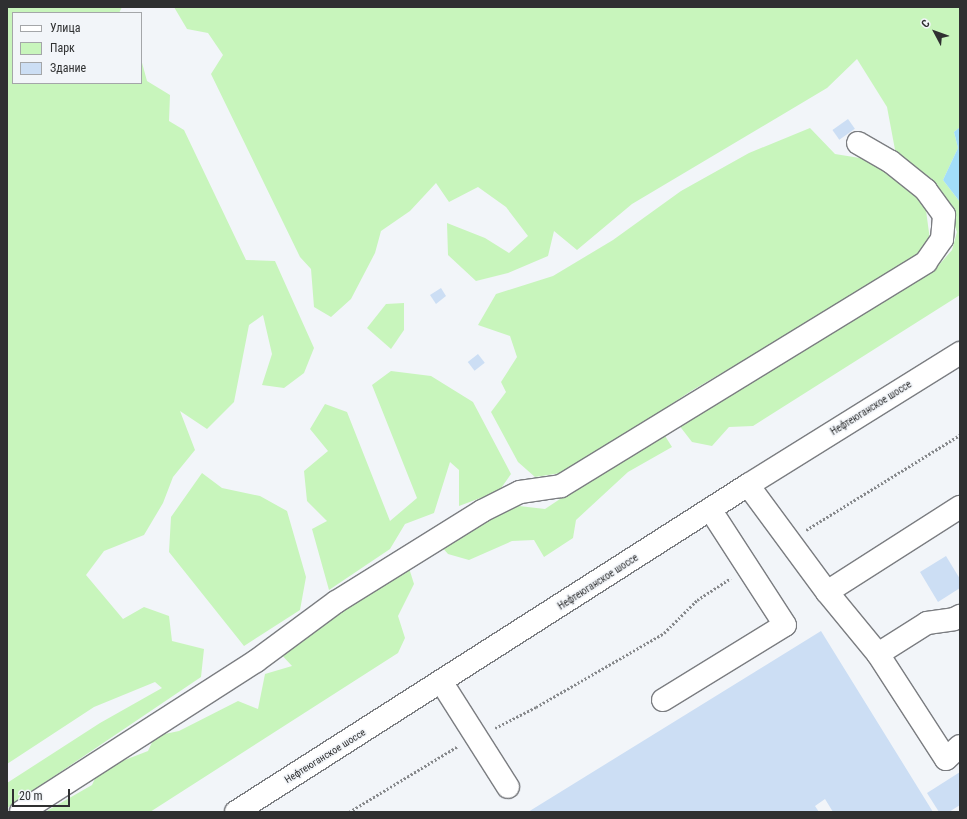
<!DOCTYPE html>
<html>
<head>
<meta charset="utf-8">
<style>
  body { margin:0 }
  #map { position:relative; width:967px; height:819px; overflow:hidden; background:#f2f5f9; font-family:"Roboto Condensed",sans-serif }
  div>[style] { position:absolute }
  .green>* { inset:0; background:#c8f5bc }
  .water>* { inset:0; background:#a2ddf9 }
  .building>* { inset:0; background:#ccdef4; transform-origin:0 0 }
  .path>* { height:2.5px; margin-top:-1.25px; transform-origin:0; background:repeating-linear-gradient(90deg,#87898c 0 2px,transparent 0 4px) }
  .roads { filter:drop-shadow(1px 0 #7b7d81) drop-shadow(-1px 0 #7b7d81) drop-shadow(0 1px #7b7d81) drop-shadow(0 -1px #7b7d81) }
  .minor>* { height:22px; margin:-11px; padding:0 11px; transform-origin:11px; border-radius:11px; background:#fff }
  .major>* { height:22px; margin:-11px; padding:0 11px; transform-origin:11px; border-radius:11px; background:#fff }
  span { translate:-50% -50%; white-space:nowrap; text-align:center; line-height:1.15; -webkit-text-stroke:3px #f2f5f9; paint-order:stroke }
  .street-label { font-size:10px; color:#2f3031 }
  .frame { position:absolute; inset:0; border:8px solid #2f3031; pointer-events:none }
  .legend { position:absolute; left:12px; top:12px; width:130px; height:72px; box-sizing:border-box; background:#f2f5f9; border:1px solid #a4a6a9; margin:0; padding:5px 7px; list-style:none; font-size:12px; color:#2f3031 }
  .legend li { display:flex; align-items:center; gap:8px; height:20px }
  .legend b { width:20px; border:1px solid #a4a6a9 }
  .north { position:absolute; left:915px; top:12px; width:40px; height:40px; -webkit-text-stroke:3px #f2f5f9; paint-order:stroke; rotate:311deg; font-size:11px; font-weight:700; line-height:16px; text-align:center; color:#2f3031 }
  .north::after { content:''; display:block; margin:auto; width:14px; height:18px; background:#2f3031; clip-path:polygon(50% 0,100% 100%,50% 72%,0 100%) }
  .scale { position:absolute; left:12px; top:789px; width:58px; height:18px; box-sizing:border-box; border:2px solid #2f3031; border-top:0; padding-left:5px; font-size:12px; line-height:14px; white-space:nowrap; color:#2f3031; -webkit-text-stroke:3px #f2f5f9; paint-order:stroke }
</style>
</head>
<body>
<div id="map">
  <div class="green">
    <i style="clip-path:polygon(7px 7px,122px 7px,119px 13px,13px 13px,13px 83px,141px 83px,141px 59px,147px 81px,170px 95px,169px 121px,184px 130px,246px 260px,275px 261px,314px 348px,304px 373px,284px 388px,262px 385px,272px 354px,263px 315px,249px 325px,234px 402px,207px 429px,180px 411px,195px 450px,173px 477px,163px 503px,144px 535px,104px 551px,86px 575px,123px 619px,144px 607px,169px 616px,172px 641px,204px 649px,201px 677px,7px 808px,7px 783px,100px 723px,162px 688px,155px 682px,94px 707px,7px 764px)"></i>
    <i style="clip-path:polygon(174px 7px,960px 7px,960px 127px,954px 132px,958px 148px,943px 180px,960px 202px,960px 295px,753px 426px,729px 427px,712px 446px,692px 442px,675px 420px,922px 277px,938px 266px,952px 250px,957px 232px,948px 210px,932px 179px,896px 155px,887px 107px,857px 59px,827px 88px,632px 204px,577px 250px,554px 231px,548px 256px,508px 273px,476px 281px,448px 255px,447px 223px,485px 238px,509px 253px,528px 236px,506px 207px,478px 187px,449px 202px,436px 183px,410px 211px,381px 231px,375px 253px,351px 299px,331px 317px,314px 307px,311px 269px,300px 257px,211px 74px,223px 55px,208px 33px,187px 29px)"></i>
    <i style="clip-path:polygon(810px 128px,835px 154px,866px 159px,895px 175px,925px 203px,930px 240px,916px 260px,691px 391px,619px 439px,581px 470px,535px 477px,518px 462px,491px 412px,506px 392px,501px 382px,517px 357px,510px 336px,478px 325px,496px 294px,553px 276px,613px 240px,681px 191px,749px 153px)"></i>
    <i style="clip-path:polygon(404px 303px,404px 330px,391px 349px,367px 328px,386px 304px)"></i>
    <i style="clip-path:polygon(391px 371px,431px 376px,473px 402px,511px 474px,499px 491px,459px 506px,459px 470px,450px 462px,434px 513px,405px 524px,390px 549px,329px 590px,312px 529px,327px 521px,307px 501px,304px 471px,328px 451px,310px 429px,325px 404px,347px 412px,390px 521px,417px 498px,372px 385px)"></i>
    <i style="clip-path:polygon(662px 431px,672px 447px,628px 472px,576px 520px,573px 538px,544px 557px,534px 540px,512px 541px,469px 560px,448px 554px,440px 545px,473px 522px,519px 506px,545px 509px)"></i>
    <i style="clip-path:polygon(202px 473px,222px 488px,260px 496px,287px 511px,306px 577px,300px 610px,244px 646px,169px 552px,171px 517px)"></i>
    <i style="clip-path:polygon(409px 568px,414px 584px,398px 616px,405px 638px,398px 653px,150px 812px,45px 812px,92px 785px,99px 770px,148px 751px,155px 736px,179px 731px,238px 701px,258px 709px,265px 674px,292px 666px,278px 651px)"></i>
  </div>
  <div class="water">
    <i style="clip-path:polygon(960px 127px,960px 202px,943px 180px,958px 148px,954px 132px)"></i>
  </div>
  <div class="building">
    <i style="left:848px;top:119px;width:12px;height:19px;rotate:55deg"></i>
    <i style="clip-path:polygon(441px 288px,446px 296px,436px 304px,430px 295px)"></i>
    <i style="left:478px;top:354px;width:11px;height:13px;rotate:52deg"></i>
    <i style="clip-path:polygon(946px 556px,960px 579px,960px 588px,938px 602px,920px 572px)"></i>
    <i style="clip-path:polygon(821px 631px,933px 812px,833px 812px,825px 799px,815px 806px,819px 812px,528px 812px)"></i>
    <i style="clip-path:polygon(960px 772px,960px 805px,949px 812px,939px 812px,927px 793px)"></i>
  </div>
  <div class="path">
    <i style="left:806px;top:530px;width:181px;rotate:-31.7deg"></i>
    <i style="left:495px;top:728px;width:46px;rotate:-27.1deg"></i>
    <i style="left:536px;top:707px;width:148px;rotate:-30deg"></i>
    <i style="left:664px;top:633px;width:47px;rotate:-45deg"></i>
    <i style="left:697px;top:600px;width:40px;rotate:-32.9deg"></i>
    <i style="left:349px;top:812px;width:127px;rotate:-31.2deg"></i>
  </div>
  <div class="roads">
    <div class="minor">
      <i style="left:748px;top:485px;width:133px;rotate:53.6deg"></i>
      <i style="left:827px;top:592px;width:80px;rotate:50.6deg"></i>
      <i style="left:878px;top:654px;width:125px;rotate:57.1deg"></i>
      <i style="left:946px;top:759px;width:19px;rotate:-43deg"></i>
      <i style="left:827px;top:592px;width:158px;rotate:-32.6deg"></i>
      <i style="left:878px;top:654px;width:58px;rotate:-32.3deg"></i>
      <i style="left:927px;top:623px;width:27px;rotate:-8deg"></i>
      <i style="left:954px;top:619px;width:7px;rotate:-27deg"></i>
      <i style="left:442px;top:683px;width:123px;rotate:57.6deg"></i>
      <i style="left:663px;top:700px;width:143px;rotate:-31.6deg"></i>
      <i style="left:785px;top:625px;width:138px;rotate:-122.9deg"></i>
      <i style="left:21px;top:812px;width:279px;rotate:-32.7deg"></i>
      <i style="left:256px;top:661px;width:99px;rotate:-36.4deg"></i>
      <i style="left:336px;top:602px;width:172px;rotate:-31.9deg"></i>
      <i style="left:482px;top:511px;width:42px;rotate:-26.6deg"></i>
      <i style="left:520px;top:492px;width:41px;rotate:-8.3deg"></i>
      <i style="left:561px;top:486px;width:428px;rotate:-31.5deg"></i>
      <i style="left:926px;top:262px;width:28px;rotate:-55deg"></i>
      <i style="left:942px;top:239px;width:24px;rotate:-85deg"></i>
      <i style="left:944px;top:215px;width:31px;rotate:-126deg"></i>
      <i style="left:926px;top:190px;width:45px;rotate:-141.3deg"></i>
      <i style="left:891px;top:162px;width:38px;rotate:-150deg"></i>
    </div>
    <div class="major">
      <i style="left:236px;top:812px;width:608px;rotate:-32.57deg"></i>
      <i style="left:748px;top:485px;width:250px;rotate:-31.9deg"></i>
    </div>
  </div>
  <div class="street-label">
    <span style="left:871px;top:408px;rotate:-32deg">Нефтеюганское шоссе</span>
    <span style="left:598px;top:582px;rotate:-33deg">Нефтеюганское шоссе</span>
    <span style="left:325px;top:756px;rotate:-32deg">Нефтеюганское шоссе</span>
  </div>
  <div class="frame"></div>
  <ul class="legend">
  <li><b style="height:5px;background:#fff"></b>Улица</li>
  <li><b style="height:11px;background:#c8f5bc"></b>Парк</li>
  <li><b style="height:11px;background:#ccdef4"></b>Здание</li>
  </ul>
  <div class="north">С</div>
  <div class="scale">20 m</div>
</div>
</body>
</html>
